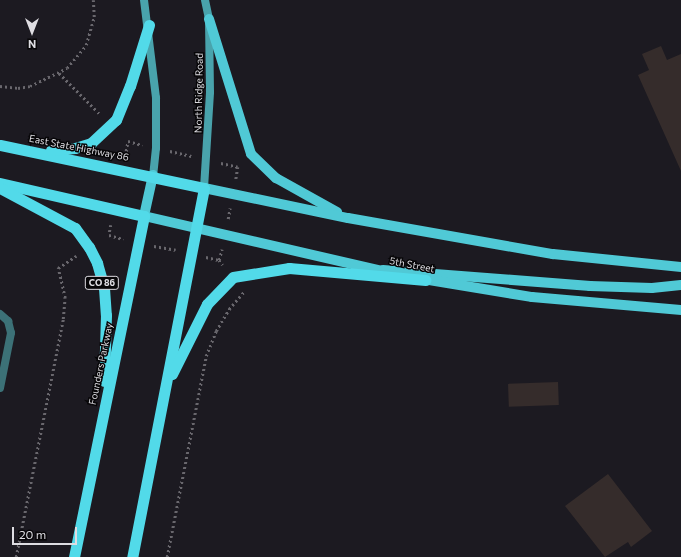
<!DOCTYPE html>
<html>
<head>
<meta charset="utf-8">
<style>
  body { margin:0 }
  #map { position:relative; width:681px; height:557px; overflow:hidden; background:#1c1a21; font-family:Commissioner,sans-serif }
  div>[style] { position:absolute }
  .building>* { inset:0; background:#352c2b; transform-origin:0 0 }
  .path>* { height:2.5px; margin-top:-1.25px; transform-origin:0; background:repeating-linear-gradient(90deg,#69676d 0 2px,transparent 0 5px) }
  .service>* { height:8px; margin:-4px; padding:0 4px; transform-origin:4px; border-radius:4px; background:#3c7177 }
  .secondary>* { height:8px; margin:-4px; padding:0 4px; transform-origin:4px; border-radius:4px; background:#49a3ac }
  .primary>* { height:10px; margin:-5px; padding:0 5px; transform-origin:5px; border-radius:5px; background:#50c9d6 }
  .trunk>* { height:11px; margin:-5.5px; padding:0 5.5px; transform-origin:5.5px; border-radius:5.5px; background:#52dae9 }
  span { translate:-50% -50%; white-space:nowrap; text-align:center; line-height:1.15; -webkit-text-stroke:3px #070608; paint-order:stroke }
  .shield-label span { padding:1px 3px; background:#070608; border:1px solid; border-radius:3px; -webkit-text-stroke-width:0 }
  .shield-label { font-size:9px; color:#dedde2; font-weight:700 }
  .street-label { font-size:10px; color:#dedde2 }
  .north { position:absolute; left:12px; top:12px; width:40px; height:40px; -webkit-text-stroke:3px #070608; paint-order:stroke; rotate:180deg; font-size:11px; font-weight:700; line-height:16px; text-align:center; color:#dedde2 }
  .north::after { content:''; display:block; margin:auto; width:14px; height:18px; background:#dedde2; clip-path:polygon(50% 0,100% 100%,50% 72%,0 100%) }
  .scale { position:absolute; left:12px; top:527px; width:65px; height:18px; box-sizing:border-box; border:2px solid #dedde2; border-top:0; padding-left:5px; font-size:12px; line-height:14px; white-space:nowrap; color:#dedde2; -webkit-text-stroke:3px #070608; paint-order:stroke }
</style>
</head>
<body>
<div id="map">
  <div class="building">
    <i style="clip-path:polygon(661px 46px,667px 60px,681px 54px,681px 171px,638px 75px,649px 70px,642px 54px)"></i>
    <i style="left:558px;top:382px;width:23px;height:50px;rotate:88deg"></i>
    <i style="clip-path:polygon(608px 474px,652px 531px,631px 547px,628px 542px,605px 557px,565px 506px)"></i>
  </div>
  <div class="path">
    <i style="left:59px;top:73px;width:58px;rotate:45deg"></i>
    <i style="left:0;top:86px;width:18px;rotate:6deg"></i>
    <i style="left:18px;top:88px;width:12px;rotate:-9deg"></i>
    <i style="left:30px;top:86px;width:41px;rotate:-25.9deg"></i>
    <i style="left:67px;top:68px;width:30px;rotate:-50deg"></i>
    <i style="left:86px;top:45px;width:29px;rotate:-74deg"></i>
    <i style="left:94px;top:17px;width:17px;rotate:-93deg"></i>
    <i style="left:170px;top:151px;width:22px;rotate:13deg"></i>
    <i style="left:125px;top:156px;width:15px;rotate:-79deg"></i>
    <i style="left:128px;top:141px;width:15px;rotate:16deg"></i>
    <i style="left:221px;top:163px;width:17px;rotate:13deg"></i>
    <i style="left:238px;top:167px;width:13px;rotate:99deg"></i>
    <i style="left:228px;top:219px;width:11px;rotate:-80deg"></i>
    <i style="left:111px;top:225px;width:10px;rotate:101deg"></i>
    <i style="left:109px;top:235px;width:15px;rotate:16deg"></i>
    <i style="left:154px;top:246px;width:22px;rotate:10deg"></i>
    <i style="left:206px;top:257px;width:13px;rotate:13deg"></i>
    <i style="left:219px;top:260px;width:6px;rotate:51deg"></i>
    <i style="left:219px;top:260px;width:11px;rotate:-75deg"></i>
    <i style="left:16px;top:557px;width:243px;rotate:-78.8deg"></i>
    <i style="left:63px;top:319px;width:21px;rotate:-85deg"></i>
    <i style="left:65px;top:298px;width:31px;rotate:-103deg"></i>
    <i style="left:58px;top:268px;width:22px;rotate:-34deg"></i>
    <i style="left:167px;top:557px;width:205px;rotate:-79deg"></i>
    <i style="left:206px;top:356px;width:27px;rotate:-68deg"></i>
    <i style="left:216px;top:331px;width:26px;rotate:-59deg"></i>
    <i style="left:229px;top:309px;width:23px;rotate:-49deg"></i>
  </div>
  <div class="service">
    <i style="left:0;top:314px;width:11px;rotate:41deg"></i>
    <i style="left:8px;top:321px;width:12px;rotate:76deg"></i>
    <i style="left:11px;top:333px;width:56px;rotate:101.3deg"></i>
  </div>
  <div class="secondary">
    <i style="left:144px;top:0;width:99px;rotate:83deg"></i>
    <i style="left:156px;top:98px;width:50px;rotate:90deg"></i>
    <i style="left:156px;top:148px;width:27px;rotate:96deg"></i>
    <i style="left:204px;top:188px;width:96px;rotate:-86.4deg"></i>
    <i style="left:210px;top:92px;width:73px;rotate:-90.8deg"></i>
    <i style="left:209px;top:19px;width:19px;rotate:-102deg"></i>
  </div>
  <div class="primary">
    <i style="left:209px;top:19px;width:141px;rotate:72.7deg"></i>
    <i style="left:251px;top:154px;width:35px;rotate:44deg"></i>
    <i style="left:276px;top:178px;width:70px;rotate:29.1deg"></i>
    <i style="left:153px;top:175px;width:42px;rotate:102.4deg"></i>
    <i style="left:144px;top:216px;width:253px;rotate:13deg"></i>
    <i style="left:204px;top:188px;width:147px;rotate:11.8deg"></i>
    <i style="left:348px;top:218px;width:208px;rotate:10deg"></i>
    <i style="left:553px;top:254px;width:129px;rotate:5.8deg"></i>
    <i style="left:383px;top:270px;width:208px;rotate:4.4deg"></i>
    <i style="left:590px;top:286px;width:62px;rotate:1.8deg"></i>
    <i style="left:652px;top:288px;width:29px;rotate:-6deg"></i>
    <i style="left:417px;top:278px;width:117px;rotate:9.4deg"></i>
    <i style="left:532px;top:297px;width:150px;rotate:5deg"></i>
  </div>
  <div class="trunk">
    <i style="left:0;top:145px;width:208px;rotate:11.9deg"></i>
    <i style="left:204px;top:188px;width:376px;rotate:101deg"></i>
    <i style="left:51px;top:150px;width:24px;rotate:-5deg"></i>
    <i style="left:75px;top:148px;width:17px;rotate:-17deg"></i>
    <i style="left:91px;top:143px;width:34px;rotate:-43deg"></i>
    <i style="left:116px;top:120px;width:37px;rotate:-68deg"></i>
    <i style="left:130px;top:86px;width:64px;rotate:-72.7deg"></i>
    <i style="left:0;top:183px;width:148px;rotate:12.9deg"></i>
    <i style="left:144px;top:216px;width:348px;rotate:101.6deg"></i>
    <i style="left:0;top:188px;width:85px;rotate:28.1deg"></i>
    <i style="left:75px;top:228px;width:24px;rotate:54deg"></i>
    <i style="left:89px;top:247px;width:18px;rotate:63deg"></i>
    <i style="left:97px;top:263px;width:26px;rotate:74deg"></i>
    <i style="left:104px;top:288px;width:27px;rotate:86deg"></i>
    <i style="left:106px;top:315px;width:66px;rotate:91.7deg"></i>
    <i style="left:172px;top:374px;width:78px;rotate:-63.4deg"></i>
    <i style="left:207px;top:304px;width:37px;rotate:-46deg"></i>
    <i style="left:233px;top:277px;width:57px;rotate:-9.1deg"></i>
    <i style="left:289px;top:268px;width:137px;rotate:5deg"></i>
  </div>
  <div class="shield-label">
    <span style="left:102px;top:283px">CO 86</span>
  </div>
  <div class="street-label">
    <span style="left:199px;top:93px;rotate:-89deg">North Ridge Road</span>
    <span style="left:79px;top:148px;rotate:11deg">East State Highway 86</span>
    <span style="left:412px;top:265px;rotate:11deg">5th Street</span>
    <span style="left:101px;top:364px;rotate:-78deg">Founders Parkway</span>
  </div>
  <div class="north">N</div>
  <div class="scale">20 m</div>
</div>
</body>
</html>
